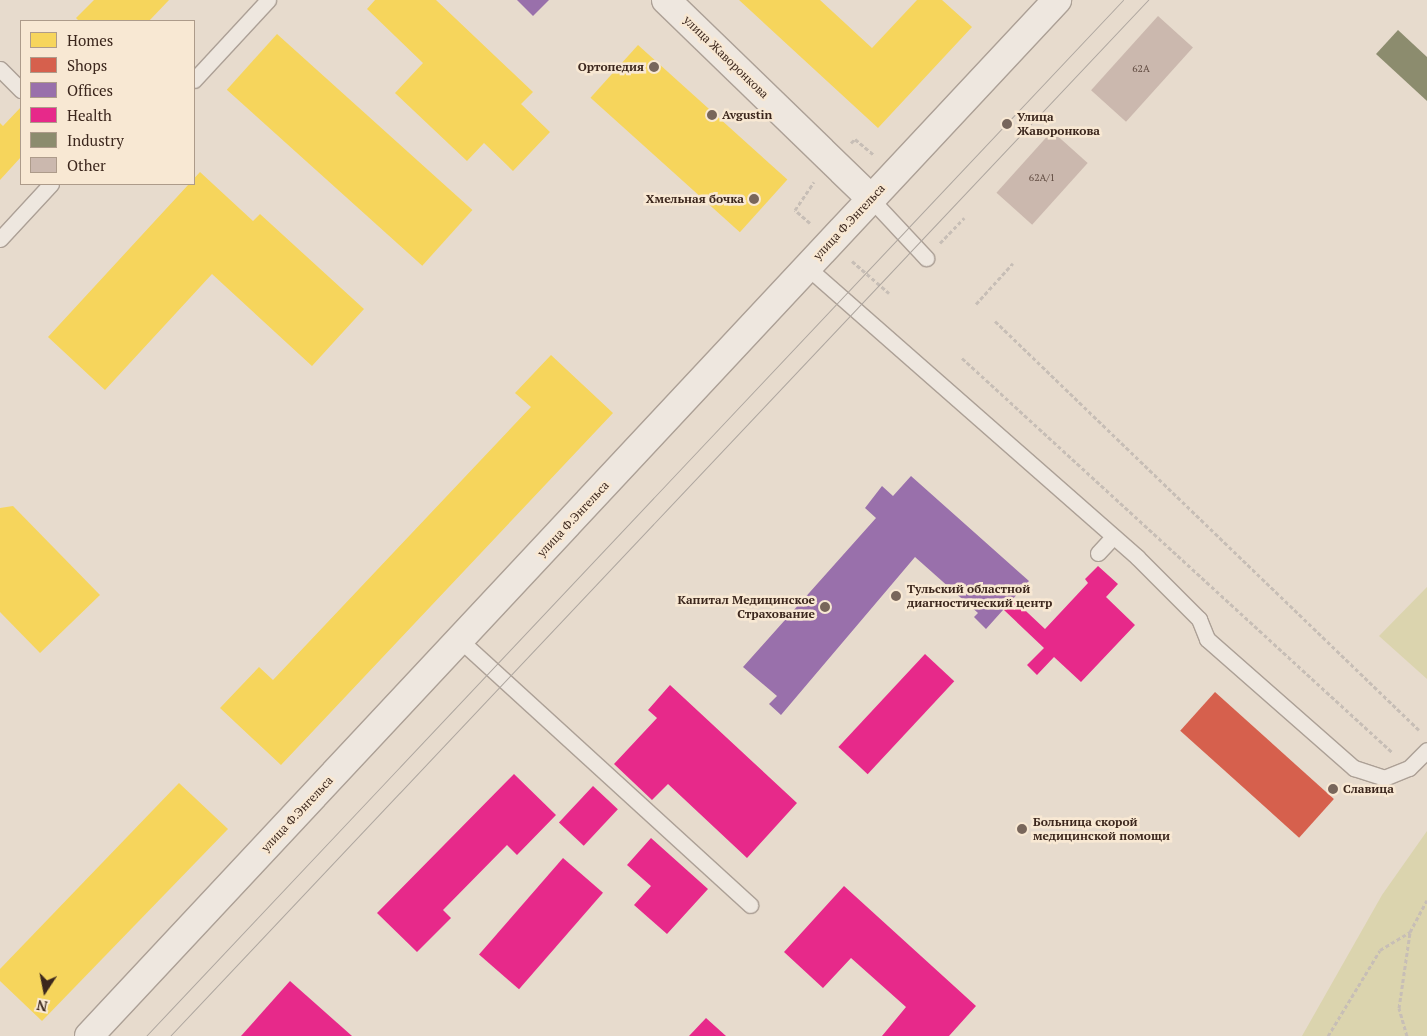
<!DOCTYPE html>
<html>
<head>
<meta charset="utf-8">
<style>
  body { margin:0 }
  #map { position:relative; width:1427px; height:1036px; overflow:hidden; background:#e7dbcd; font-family:"PT Serif",serif }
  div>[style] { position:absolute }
  .green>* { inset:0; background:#dbd4ae }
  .homes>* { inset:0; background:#f6d55c; transform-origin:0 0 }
  .shops>* { inset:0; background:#d6604d; transform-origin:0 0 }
  .offices>* { inset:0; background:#9970ab }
  .health>* { inset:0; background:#e7298a; transform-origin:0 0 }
  .industry>* { inset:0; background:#8c8c6e }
  .building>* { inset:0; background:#cbb8ae; transform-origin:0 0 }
  .path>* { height:3px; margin-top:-1.5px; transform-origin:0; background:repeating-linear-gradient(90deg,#c7beb6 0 4px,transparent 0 6.5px) }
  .roads { filter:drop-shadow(1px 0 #aca096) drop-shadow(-1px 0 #aca096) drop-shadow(0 1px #aca096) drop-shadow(0 -1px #aca096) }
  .lane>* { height:15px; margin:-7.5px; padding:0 7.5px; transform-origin:7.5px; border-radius:7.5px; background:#eee7df }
  .street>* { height:28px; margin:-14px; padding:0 14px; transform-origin:14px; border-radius:14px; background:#eee7df }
  .secondary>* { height:28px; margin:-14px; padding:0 14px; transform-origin:14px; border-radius:14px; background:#eee7df }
  .tram>* { height:1px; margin:-0.5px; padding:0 0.5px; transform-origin:0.5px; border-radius:0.5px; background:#aea69f }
  .dots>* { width:14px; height:14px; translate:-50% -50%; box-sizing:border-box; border:2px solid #f8e8d3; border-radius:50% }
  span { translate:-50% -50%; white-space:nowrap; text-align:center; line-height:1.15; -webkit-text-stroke:5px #f8e8d3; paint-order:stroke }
  .number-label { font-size:10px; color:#604b41 }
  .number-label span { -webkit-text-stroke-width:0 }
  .street-label { font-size:12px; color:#3c271d }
  .poi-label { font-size:12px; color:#3c271d; font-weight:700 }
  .right { translate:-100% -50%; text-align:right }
  .left { translate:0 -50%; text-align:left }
  .legend { position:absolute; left:20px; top:20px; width:175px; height:165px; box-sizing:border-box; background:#f8e8d3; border:1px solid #ad9b8a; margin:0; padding:6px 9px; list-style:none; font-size:15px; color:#3c271d }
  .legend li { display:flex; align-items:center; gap:10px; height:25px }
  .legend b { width:25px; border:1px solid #ad9b8a }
  .north { position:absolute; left:20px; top:966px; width:50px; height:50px; -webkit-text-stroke:4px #f8e8d3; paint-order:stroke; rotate:191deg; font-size:14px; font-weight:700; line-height:20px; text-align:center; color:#3c271d }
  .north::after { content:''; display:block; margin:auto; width:18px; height:22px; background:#3c271d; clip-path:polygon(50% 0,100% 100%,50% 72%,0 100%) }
</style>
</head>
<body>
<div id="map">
  <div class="green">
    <i style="clip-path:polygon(1427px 587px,1427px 679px,1379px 636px)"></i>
    <i style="clip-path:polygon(1427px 831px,1427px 1036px,1302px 1036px,1382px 895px)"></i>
  </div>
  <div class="homes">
    <i style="clip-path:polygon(94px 0,169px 0,149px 21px,79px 21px,76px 18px)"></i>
    <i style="clip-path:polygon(375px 0,436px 0,533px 92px,521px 104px,550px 132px,513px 171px,484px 143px,467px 161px,395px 93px,423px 63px,367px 9px)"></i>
    <i style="clip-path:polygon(739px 0,820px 0,872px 48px,917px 0,942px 0,972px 27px,878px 128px)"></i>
    <i style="left:277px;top:34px;width:263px;height:75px;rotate:42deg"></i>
    <i style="left:638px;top:45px;width:201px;height:71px;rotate:42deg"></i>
    <i style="clip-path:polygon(21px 107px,21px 157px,0 180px,0 123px,3px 126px)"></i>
    <i style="clip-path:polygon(200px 172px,253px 221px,260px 214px,364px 309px,312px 366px,212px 274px,105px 390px,48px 337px)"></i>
    <i style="clip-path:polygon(551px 355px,613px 413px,281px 765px,220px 708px,259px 667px,273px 680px,531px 407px,515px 393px)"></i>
    <i style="clip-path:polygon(13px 506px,100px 595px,40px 653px,0 612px,0 508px)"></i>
    <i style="clip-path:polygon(179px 783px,228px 829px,42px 1021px,0 981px,0 969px)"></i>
  </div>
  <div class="shops">
    <i style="left:1215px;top:692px;width:160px;height:52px;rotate:42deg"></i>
  </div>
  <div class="offices">
    <i style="clip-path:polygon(517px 0,549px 0,533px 16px)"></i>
    <i style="clip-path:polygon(911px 476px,1029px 581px,986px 629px,974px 617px,978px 613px,915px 557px,781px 715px,769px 704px,777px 696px,743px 667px,876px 518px,865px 508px,882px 486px,893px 496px)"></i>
  </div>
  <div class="health">
    <i style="clip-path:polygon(1098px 566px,1118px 584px,1106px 597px,1135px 625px,1081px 682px,1054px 657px,1037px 675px,1027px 665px,1044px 648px,1004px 610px,1013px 599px,1045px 629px,1088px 583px,1085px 579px)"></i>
    <i style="left:925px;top:654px;width:40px;height:127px;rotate:43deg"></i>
    <i style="clip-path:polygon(670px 685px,797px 803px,747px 858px,668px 784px,652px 800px,614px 764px,657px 718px,648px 710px)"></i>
    <i style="clip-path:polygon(514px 774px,556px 815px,517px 855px,507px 845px,443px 910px,451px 918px,417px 952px,377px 913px)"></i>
    <i style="left:593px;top:786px;width:34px;height:50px;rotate:43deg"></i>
    <i style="clip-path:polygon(651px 838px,708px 889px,667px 934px,634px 905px,651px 886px,627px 865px)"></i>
    <i style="left:563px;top:858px;width:53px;height:128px;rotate:41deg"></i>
    <i style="clip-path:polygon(844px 886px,976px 1006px,949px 1036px,882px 1036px,906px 1007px,851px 958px,823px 988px,784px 952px)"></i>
    <i style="clip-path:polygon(290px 981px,352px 1036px,241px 1036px)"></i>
    <i style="clip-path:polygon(706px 1018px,726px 1036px,689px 1036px)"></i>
  </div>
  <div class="industry">
    <i style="clip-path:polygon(1398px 30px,1427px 57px,1427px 101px,1376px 54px)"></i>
  </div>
  <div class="building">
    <i style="left:1158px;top:16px;width:47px;height:100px;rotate:42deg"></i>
    <i style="left:1052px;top:131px;width:48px;height:83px;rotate:42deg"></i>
  </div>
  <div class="path">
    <i style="left:851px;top:143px;width:6px;rotate:-45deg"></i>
    <i style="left:855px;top:139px;width:25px;rotate:40deg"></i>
    <i style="left:810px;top:223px;width:20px;rotate:-139deg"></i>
    <i style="left:795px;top:210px;width:34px;rotate:-56deg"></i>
    <i style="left:940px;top:243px;width:35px;rotate:-46deg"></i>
    <i style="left:852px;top:261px;width:49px;rotate:40.9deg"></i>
    <i style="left:976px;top:304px;width:55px;rotate:-47.9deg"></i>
    <i style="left:995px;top:321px;width:589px;rotate:43.97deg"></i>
    <i style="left:962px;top:358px;width:583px;rotate:42.5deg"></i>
    <i style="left:1328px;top:1036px;width:100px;rotate:-58.8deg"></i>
    <i style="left:1380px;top:950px;width:35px;rotate:-31deg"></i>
    <i style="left:1410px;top:932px;width:36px;rotate:-62deg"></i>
    <i style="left:1407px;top:1036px;width:29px;rotate:-106deg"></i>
    <i style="left:1399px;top:1008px;width:76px;rotate:-81.7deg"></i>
  </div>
  <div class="roads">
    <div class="lane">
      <i style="left:0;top:69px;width:30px;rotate:45deg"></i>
      <i style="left:194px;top:80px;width:109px;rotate:-47.2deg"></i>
      <i style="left:871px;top:199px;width:81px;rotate:47deg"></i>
      <i style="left:0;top:239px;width:75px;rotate:-47.2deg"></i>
      <i style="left:807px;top:267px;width:439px;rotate:41.3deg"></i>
      <i style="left:1137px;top:557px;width:88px;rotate:45deg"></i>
      <i style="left:1199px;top:619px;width:22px;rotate:68deg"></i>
      <i style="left:1207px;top:639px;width:196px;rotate:41.3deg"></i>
      <i style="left:1354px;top:768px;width:32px;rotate:18deg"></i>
      <i style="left:1384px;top:778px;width:27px;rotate:-22deg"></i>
      <i style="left:1409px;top:768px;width:25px;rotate:-45deg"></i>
      <i style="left:1098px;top:553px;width:22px;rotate:-47deg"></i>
      <i style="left:460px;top:640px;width:393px;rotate:42.4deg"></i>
    </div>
    <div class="street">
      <i style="left:666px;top:0;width:286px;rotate:44.1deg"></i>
    </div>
    <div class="secondary">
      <i style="left:89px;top:1036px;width:1418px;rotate:-46.94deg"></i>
    </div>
  </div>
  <div class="tram">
    <i style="left:146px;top:1036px;width:1424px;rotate:-46.68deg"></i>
    <i style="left:170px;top:1036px;width:1425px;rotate:-46.65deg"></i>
  </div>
  <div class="dots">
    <i style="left:654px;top:67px;background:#78665b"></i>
    <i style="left:712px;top:115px;background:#78665b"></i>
    <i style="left:1007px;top:124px;background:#78665b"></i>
    <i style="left:754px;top:199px;background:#78665b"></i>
    <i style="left:896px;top:596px;background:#78665b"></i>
    <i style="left:825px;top:607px;background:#78665b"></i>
    <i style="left:1333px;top:789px;background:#78665b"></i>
    <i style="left:1022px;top:829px;background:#78665b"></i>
  </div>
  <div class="number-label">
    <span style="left:1141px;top:69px">62А</span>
    <span style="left:1042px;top:178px">62А/1</span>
  </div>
  <div class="street-label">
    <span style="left:726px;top:57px;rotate:44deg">улица Жаворонкова</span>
    <span style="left:849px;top:222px;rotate:-47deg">улица Ф.Энгельса</span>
    <span style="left:573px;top:519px;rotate:-47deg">улица Ф.Энгельса</span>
    <span style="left:297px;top:814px;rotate:-47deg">улица Ф.Энгельса</span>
  </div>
  <div class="poi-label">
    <span class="right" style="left:644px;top:67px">Ортопедия</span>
    <span class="left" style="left:722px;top:115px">Avgustin</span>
    <span class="left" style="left:1017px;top:124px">Улица<br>Жаворонкова</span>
    <span class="right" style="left:744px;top:199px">Хмельная бочка</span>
    <span class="left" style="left:907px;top:596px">Тульский областной<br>диагностический центр</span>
    <span class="right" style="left:815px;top:607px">Капитал Медицинское<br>Страхование</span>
    <span class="left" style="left:1343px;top:789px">Славица</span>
    <span class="left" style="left:1033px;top:829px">Больница скорой<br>медицинской помощи</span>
  </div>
  <ul class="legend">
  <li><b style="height:14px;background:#f6d55c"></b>Homes</li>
  <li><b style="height:14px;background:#d6604d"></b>Shops</li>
  <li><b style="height:14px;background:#9970ab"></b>Offices</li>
  <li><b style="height:14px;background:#e7298a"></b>Health</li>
  <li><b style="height:14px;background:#8c8c6e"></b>Industry</li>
  <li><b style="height:14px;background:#cbb8ae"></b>Other</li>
  </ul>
  <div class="north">N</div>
</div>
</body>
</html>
